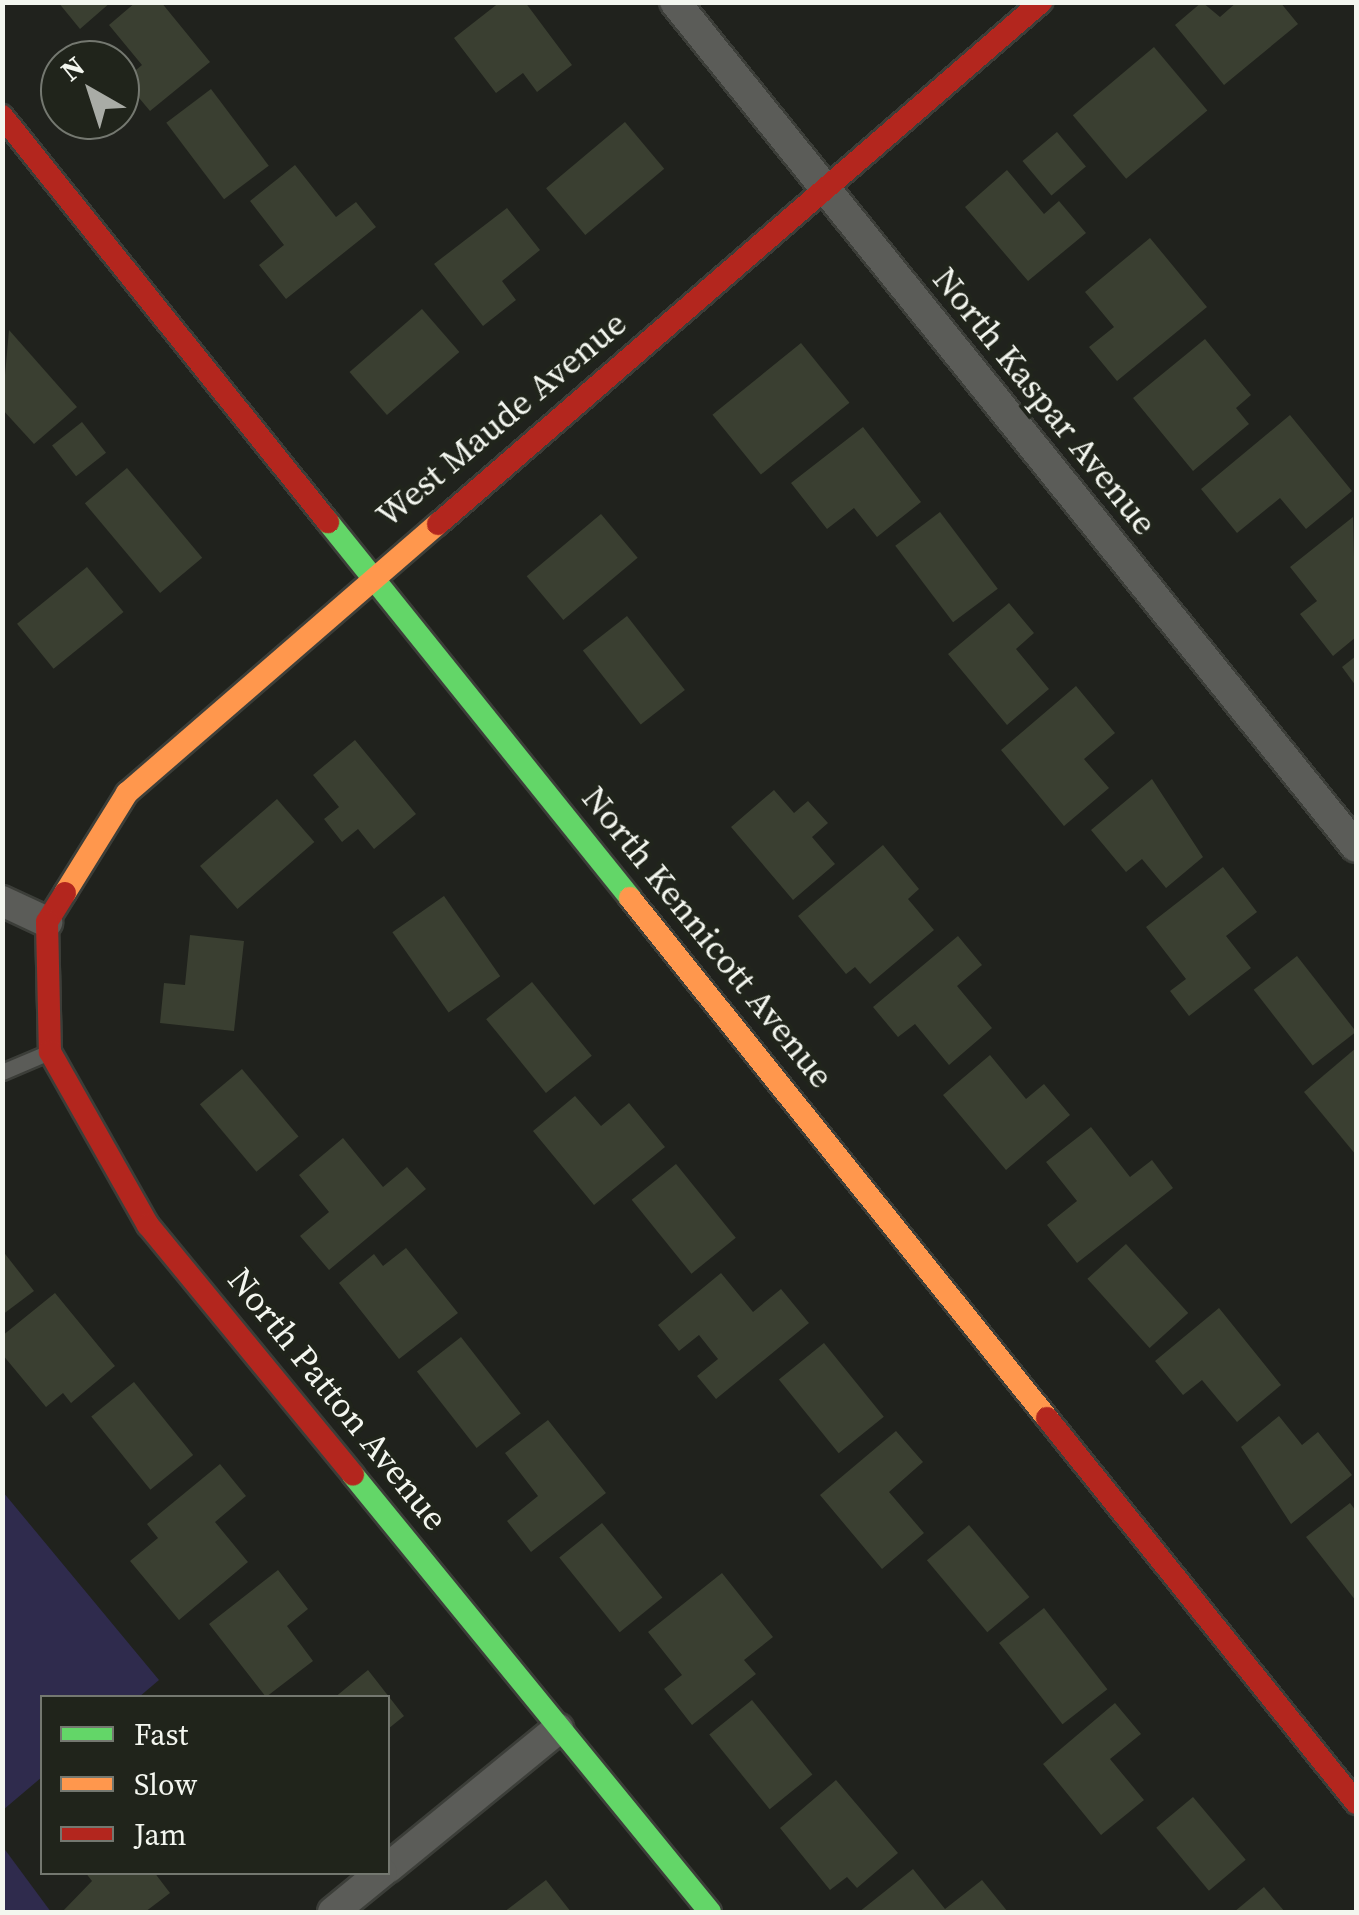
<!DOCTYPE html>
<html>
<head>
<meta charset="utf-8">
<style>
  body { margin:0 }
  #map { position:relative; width:1359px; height:1915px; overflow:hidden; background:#20221d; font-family:"Source Serif 4",serif }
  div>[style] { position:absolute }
  .green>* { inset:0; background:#2f2b4d }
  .building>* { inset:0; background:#3a3f31; transform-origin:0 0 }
  .roads { filter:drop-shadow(2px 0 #3c3e39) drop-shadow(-2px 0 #3c3e39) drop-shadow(0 2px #3c3e39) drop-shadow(0 -2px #3c3e39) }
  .lane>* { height:15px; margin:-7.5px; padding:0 7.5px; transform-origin:7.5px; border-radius:7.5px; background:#5b5c58 }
  .street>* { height:30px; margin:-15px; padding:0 15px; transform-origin:15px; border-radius:15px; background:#5b5c58 }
  .fast>* { height:22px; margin:-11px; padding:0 11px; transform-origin:11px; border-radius:11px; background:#63d668 }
  .slow>* { height:22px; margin:-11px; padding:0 11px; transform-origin:11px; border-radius:11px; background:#ff974d }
  .jam>* { height:22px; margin:-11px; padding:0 11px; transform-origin:11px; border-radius:11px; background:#b3261e }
  span { translate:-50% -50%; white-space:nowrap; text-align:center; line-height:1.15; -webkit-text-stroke:8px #20241b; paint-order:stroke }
  .street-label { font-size:35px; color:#f3f6ef }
  .frame { position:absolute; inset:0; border:5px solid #f3f6ef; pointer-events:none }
  .legend { position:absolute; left:40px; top:1695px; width:350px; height:180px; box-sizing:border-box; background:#20241b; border:2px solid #747870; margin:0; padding:12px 18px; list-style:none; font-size:30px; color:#f3f6ef }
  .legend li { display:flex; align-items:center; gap:20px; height:50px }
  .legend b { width:50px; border:2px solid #747870 }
  .north { position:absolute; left:40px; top:40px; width:100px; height:100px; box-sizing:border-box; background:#20241b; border:2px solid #747870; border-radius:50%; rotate:321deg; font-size:28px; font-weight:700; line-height:40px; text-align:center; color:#f3f6ef }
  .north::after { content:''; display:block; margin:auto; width:35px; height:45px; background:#a9aca6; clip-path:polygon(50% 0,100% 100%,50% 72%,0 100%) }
</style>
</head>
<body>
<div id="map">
  <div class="green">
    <i style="clip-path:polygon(3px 1492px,159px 1680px,139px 1697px,42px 1698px,42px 1777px,3px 1810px)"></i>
    <i style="clip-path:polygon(3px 1847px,51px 1912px,3px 1912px)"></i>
  </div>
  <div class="building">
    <i style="clip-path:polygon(58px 2px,111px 2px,80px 29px)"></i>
    <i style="clip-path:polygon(136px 2px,161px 2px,210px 62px,150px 111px,124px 80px,142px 65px,109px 25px)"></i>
    <i style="clip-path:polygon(500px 2px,525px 2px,572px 65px,537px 92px,523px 73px,496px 93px,454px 38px)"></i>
    <i style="clip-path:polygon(1202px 2px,1220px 17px,1237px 2px,1280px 2px,1298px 24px,1224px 85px,1175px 25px)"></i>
    <i style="left:1154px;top:47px;width:83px;height:106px;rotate:50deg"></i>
    <i style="left:211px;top:89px;width:96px;height:56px;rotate:53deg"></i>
    <i style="left:625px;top:122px;width:61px;height:103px;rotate:50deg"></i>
    <i style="left:1057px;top:132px;width:45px;height:45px;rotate:50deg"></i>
    <i style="clip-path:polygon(295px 165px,336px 217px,356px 202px,376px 227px,286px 299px,259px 265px,284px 245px,250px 201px)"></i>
    <i style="clip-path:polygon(1007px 170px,1044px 214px,1059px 201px,1086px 233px,1028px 281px,965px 207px)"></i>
    <i style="clip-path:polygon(507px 208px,540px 250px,502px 281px,516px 300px,483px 326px,434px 264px)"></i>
    <i style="clip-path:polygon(1150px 238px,1207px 307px,1117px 381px,1089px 347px,1114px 327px,1085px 292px)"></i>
    <i style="left:422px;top:309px;width:57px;height:96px;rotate:49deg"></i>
    <i style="clip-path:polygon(9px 330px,77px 407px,34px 444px,2px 409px)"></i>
    <i style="clip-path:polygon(1205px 339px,1251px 395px,1236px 408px,1249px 424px,1193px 471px,1133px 398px)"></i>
    <i style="left:801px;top:343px;width:77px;height:114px;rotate:51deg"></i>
    <i style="clip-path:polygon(1290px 415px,1352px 491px,1306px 529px,1280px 498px,1237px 533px,1201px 489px)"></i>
    <i style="left:82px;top:422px;width:39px;height:38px;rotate:52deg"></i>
    <i style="clip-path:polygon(863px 427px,921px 502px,877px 537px,854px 508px,827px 529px,791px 483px)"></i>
    <i style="left:127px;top:468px;width:117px;height:55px;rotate:50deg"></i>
    <i style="left:940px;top:512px;width:96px;height:56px;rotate:53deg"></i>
    <i style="left:601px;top:514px;width:57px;height:97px;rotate:50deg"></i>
    <i style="clip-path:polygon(1353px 517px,1356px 637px,1333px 656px,1300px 614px,1317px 601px,1290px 567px)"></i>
    <i style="left:87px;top:567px;width:58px;height:90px;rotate:51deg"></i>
    <i style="clip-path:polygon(1009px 603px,1034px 633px,1016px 649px,1049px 689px,1007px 725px,948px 654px)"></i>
    <i style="left:627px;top:616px;width:94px;height:56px;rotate:52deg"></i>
    <i style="clip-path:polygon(1356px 656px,1356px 686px,1342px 667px)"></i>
    <i style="clip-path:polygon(1076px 686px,1115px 733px,1084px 759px,1109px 788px,1064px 826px,1001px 750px)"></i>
    <i style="clip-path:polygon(355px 740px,416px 814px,374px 849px,358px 829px,342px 842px,324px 819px,339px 807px,313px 775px)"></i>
    <i style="clip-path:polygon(1152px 779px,1203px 857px,1166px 888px,1142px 859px,1126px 872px,1091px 830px)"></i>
    <i style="clip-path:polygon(774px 790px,794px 813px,808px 801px,828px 823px,812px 837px,835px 864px,793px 900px,731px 827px)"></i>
    <i style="left:277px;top:799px;width:57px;height:102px;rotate:49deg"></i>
    <i style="clip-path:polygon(883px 845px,919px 889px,908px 899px,934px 930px,870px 984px,855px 967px,846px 974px,798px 916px)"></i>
    <i style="clip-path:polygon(1223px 867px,1257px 912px,1226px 936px,1251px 968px,1189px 1016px,1170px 991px,1186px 979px,1146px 927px)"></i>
    <i style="left:444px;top:896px;width:98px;height:63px;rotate:55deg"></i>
    <i style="clip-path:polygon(190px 935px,244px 941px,234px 1031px,160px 1023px,164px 983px,185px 985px)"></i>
    <i style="clip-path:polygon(958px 936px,982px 965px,957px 986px,992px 1028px,949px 1065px,915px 1024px,898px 1037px,873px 1007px)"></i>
    <i style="left:1297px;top:956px;width:96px;height:55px;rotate:52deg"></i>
    <i style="left:532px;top:982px;width:95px;height:59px;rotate:51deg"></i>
    <i style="clip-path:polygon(1356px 1048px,1356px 1155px,1304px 1092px)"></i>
    <i style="clip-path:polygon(990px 1055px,1026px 1099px,1044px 1084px,1070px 1115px,1006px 1170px,943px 1095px)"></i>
    <i style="left:242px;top:1069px;width:88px;height:55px;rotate:50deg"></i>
    <i style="clip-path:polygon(575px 1096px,601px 1126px,629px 1103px,665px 1147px,594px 1205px,533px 1131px)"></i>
    <i style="clip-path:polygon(1091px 1127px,1130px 1177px,1152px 1160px,1173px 1188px,1077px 1263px,1047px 1225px,1077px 1201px,1046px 1162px)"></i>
    <i style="clip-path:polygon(343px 1138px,383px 1187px,407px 1167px,426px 1189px,329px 1270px,300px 1236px,329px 1212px,299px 1175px)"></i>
    <i style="left:676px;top:1164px;width:95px;height:57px;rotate:51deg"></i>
    <i style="left:1126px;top:1244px;width:93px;height:52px;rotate:48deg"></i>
    <i style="clip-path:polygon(406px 1248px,458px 1313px,399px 1359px,339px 1283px,374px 1254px,383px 1266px)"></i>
    <i style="clip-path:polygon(2px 1250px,34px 1291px,2px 1315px)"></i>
    <i style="clip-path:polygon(721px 1273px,753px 1312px,781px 1289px,809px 1323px,716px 1399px,697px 1376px,718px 1359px,699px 1335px,679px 1351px,658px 1325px)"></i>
    <i style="clip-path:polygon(55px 1293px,115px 1366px,71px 1403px,63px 1393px,46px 1407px,2px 1354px,2px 1336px)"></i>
    <i style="clip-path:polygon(1219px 1308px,1281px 1385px,1237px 1422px,1202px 1380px,1183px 1395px,1155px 1361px)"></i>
    <i style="left:461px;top:1337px;width:97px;height:56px;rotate:52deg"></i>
    <i style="left:824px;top:1343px;width:95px;height:58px;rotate:51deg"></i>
    <i style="left:134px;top:1382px;width:94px;height:55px;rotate:51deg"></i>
    <i style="clip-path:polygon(1279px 1416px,1302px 1445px,1318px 1432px,1352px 1475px,1291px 1524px,1241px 1447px)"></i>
    <i style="clip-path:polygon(548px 1420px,606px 1493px,531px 1552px,507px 1521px,538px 1496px,505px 1453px)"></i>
    <i style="clip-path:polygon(896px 1431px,923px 1462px,889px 1492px,924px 1533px,882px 1569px,820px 1495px)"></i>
    <i style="clip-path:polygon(220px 1464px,246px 1496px,215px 1522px,248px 1562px,179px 1620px,130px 1561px,158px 1538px,147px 1524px)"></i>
    <i style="clip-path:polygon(1350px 1503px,1356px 1511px,1356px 1601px,1306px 1537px)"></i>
    <i style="left:602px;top:1523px;width:96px;height:55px;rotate:51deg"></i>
    <i style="left:969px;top:1525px;width:94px;height:55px;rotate:50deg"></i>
    <i style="clip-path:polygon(278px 1570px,308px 1609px,287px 1626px,313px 1661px,266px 1697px,209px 1624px)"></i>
    <i style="clip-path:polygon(722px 1573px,773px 1637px,744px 1660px,756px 1674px,692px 1725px,664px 1689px,682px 1675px,648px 1632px)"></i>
    <i style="left:1044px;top:1608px;width:103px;height:57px;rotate:52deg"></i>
    <i style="clip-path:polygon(368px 1670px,404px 1716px,388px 1729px,388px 1698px,334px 1698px)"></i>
    <i style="left:752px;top:1700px;width:96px;height:55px;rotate:51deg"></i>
    <i style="clip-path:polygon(1115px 1703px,1141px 1734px,1110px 1759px,1144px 1800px,1101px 1835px,1043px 1764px)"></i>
    <i style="clip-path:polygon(836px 1780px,898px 1853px,857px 1888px,847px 1877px,830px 1890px,780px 1828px)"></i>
    <i style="left:1193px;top:1797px;width:82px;height:48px;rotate:50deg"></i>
    <i style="clip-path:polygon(913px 1869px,945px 1909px,982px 1880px,1008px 1912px,859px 1912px)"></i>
    <i style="clip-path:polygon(85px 1872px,154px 1872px,170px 1893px,145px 1912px,62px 1912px,92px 1881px)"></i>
    <i style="clip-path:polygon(546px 1880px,571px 1912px,504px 1912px)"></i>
    <i style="clip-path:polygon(1264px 1887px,1285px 1912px,1234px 1912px)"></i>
  </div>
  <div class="roads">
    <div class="lane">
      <i style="left:2px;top:1072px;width:49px;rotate:-22.9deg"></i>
    </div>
    <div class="street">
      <i style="left:675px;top:2px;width:1085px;rotate:51.13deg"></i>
      <i style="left:2px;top:901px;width:50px;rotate:25deg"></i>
      <i style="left:388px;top:1868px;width:220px;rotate:-39.3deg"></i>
      <i style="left:333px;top:1912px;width:63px;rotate:-39.2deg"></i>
    </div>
    <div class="fast">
      <i style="left:328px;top:522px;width:482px;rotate:51.2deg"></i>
      <i style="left:353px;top:1475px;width:564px;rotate:50.75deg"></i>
    </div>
    <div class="slow">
      <i style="left:65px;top:893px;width:118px;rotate:-58.2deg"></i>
      <i style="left:127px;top:793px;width:411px;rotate:-40.9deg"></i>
      <i style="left:630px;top:898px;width:667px;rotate:51.27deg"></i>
    </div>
    <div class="jam">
      <i style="left:2px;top:116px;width:521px;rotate:51.24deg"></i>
      <i style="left:438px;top:524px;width:798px;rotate:-40.88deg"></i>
      <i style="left:65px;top:893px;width:34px;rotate:122deg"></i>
      <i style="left:47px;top:922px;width:130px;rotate:88.7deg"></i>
      <i style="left:50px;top:1052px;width:199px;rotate:60.5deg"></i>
      <i style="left:148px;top:1225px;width:323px;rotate:50.6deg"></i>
      <i style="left:1047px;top:1418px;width:494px;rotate:51.2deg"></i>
    </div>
  </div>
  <div class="street-label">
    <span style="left:1045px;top:401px;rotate:51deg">North Kaspar Avenue</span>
    <span style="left:501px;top:419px;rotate:-40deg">West Maude Avenue</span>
    <span style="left:708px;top:937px;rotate:51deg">North Kennicott Avenue</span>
    <span style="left:338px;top:1399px;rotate:51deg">North Patton Avenue</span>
  </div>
  <div class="frame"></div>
  <ul class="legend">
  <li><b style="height:12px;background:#63d668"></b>Fast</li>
  <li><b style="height:12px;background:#ff974d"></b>Slow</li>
  <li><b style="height:12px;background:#b3261e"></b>Jam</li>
  </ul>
  <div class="north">N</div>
</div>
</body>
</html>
